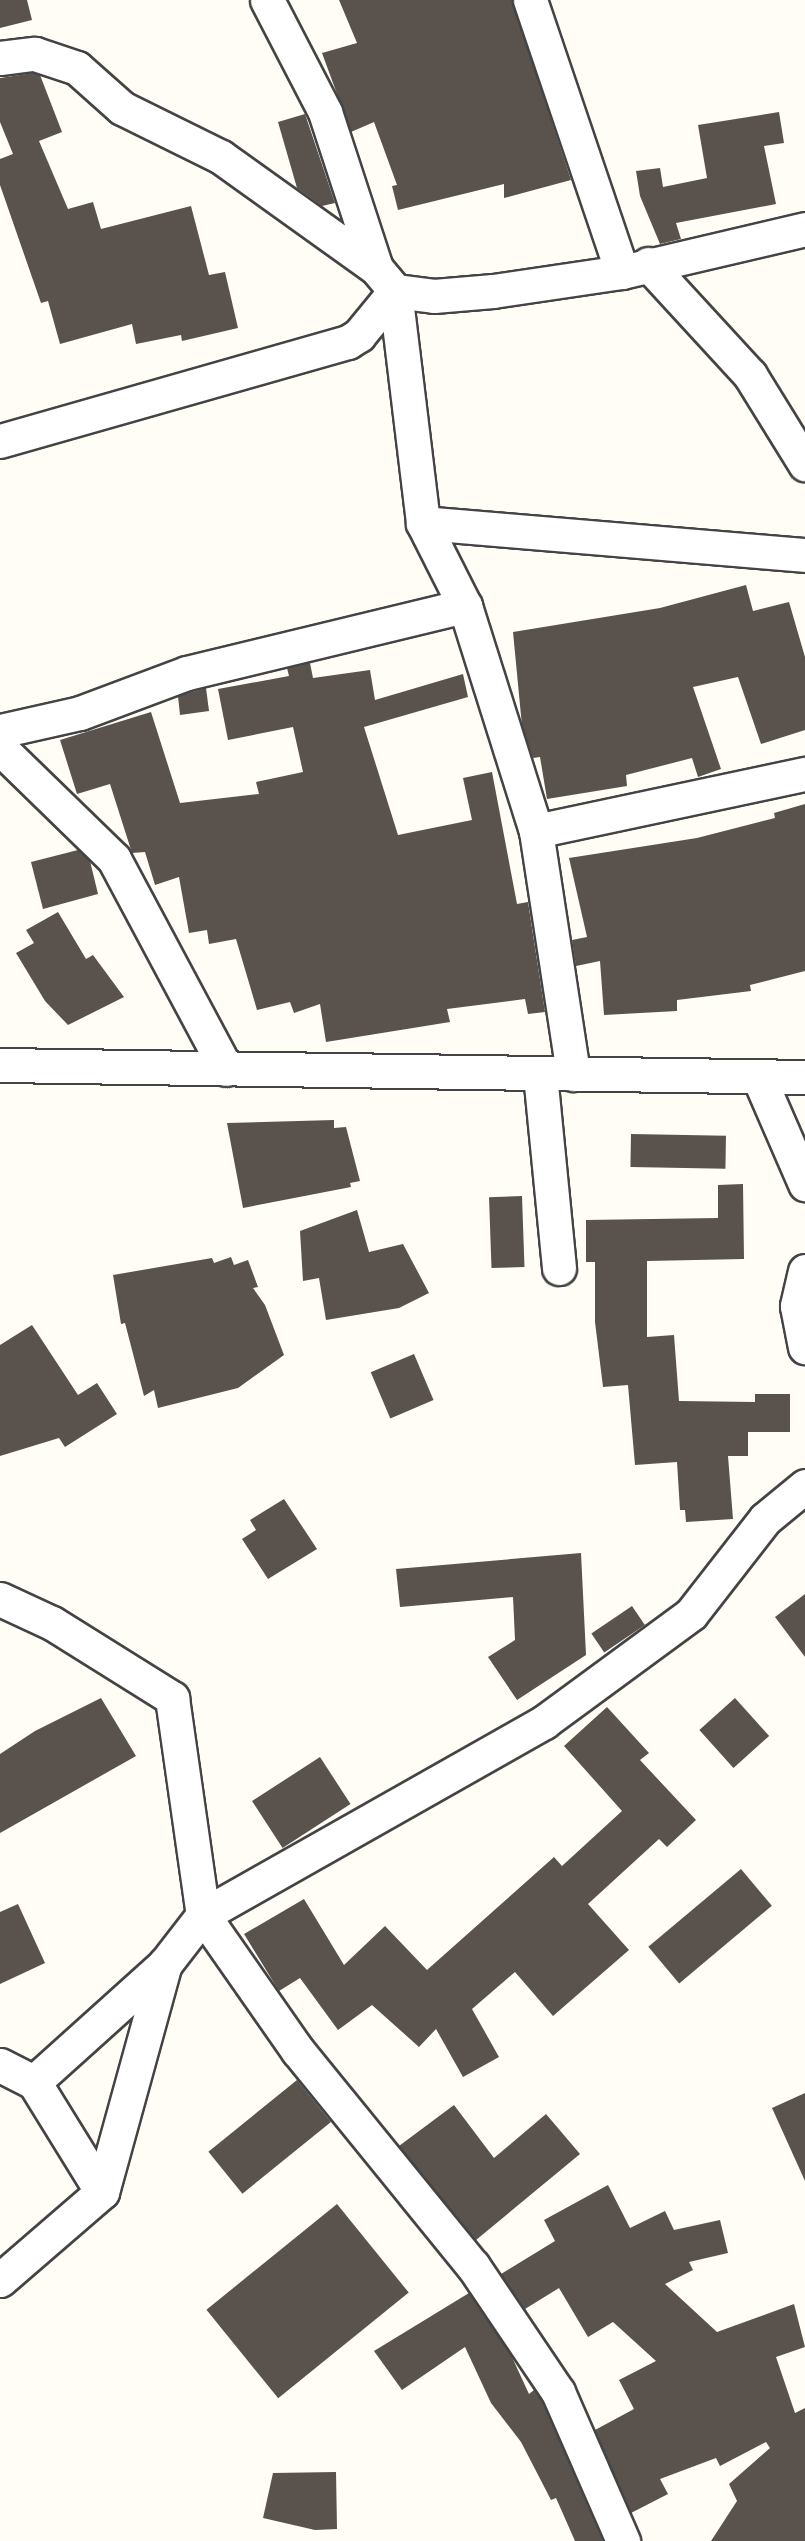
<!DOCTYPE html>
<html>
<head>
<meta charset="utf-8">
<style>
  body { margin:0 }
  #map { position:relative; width:805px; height:2541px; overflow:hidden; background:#fffdf5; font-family:"Noto Serif",serif }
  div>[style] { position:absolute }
  .building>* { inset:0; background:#5a524d; transform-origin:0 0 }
  .roads { filter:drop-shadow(2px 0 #444) drop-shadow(-2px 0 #444) drop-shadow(0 2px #444) drop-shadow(0 -2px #444) }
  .street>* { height:33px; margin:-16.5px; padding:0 16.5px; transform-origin:16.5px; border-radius:16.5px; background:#fff }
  span { translate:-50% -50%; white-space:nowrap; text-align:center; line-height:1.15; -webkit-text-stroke:6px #fff; paint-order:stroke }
</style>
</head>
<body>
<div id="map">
  <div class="building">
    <i style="clip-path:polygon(0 0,27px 0,32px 20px,0 28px)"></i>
    <i style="clip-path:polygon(339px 0,512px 0,571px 180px,504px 198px,504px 184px,398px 210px,392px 186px,397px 185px,374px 122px,351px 132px,322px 53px,357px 43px)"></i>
    <i style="clip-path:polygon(33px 73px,40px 75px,62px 132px,39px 141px,68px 209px,93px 202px,101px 229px,191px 206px,209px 275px,225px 272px,238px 328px,182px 341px,181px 335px,136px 344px,132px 324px,60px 344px,48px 301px,41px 303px,0 185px,0 159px,13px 154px,0 122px,0 78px)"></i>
    <i style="clip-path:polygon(779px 112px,784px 143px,764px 146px,776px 204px,676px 223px,681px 239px,660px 244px,640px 196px,636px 171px,660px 168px,663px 187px,707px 178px,698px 125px)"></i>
    <i style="clip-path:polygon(305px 114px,335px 203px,322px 206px,297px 188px,278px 122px)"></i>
    <i style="clip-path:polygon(746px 585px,753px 611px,789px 602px,805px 657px,805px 730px,761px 744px,738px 677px,693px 687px,721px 769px,698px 777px,692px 758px,626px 775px,627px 786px,547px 799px,540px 757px,533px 758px,522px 726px,513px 632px,660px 608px)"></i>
    <i style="clip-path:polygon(310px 663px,313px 678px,370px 670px,375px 700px,463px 674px,468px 697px,364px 727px,398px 835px,472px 820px,463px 778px,492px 772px,517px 904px,528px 902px,545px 1012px,528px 1014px,525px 999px,447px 1009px,450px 1022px,326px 1042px,320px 1004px,294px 1013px,290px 1002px,257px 1010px,236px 939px,209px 944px,207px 930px,189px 933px,179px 877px,155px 885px,145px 852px,132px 853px,110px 784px,77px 794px,60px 740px,151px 712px,180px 803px,259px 794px,256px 782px,303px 772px,293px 727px,228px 740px,218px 689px,289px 676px,287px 668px)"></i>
    <i style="clip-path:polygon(206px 688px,209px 711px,180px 715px,178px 696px)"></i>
    <i style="clip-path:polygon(805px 804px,805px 971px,750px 985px,751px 991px,677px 1000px,677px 1011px,604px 1015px,600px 961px,576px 966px,572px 940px,587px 937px,569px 858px,697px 838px,775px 818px,774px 813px)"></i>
    <i style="clip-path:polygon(78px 850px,90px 861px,98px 894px,43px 909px,31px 862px)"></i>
    <i style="clip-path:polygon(58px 912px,86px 959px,93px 955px,124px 997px,68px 1025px,45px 1001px,16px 953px,34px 943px,26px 930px)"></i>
    <i style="clip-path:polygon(334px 1120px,334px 1128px,346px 1127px,360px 1181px,350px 1183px,351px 1187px,243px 1208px,227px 1123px)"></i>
    <i style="left:631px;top:1134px;width:95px;height:33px;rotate:1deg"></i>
    <i style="clip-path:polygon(743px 1184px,744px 1259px,647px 1261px,647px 1337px,674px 1335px,679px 1401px,755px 1402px,755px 1394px,790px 1394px,790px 1432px,748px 1432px,748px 1456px,728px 1456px,733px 1519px,686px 1522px,685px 1510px,680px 1510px,677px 1462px,635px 1465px,628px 1385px,603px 1387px,595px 1322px,595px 1262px,586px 1262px,586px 1220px,718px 1218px,718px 1185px)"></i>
    <i style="left:522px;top:1196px;width:71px;height:33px;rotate:88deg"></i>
    <i style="clip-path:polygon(357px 1210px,369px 1252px,403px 1244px,429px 1293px,399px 1308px,326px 1320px,319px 1278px,303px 1281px,300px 1231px)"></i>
    <i style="clip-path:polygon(231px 1257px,234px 1265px,248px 1260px,258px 1287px,253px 1288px,265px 1305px,284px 1355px,238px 1388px,158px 1408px,154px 1390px,144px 1396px,125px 1323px,121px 1324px,113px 1275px,212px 1258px,214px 1263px)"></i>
    <i style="clip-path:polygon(32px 1325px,78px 1395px,97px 1383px,117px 1414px,65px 1447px,59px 1438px,0 1456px,0 1345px)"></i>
    <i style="left:414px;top:1354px;width:50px;height:47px;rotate:67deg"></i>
    <i style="clip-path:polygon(284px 1499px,317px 1549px,268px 1579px,242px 1539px,256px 1530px,250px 1520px)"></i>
    <i style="clip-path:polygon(581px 1553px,586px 1655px,517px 1700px,488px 1657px,515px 1640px,513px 1597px,400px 1607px,396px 1569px)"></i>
    <i style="clip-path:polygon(805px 1594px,805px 1657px,775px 1617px)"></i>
    <i style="left:632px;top:1606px;width:23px;height:49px;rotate:56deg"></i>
    <i style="clip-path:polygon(101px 1698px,136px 1756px,0 1833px,0 1754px,35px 1731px)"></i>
    <i style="left:735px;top:1698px;width:51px;height:48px;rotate:48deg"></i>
    <i style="clip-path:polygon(607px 1707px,649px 1753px,640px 1760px,696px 1820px,667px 1847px,659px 1839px,588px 1904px,629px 1950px,553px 2016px,515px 1972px,472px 2009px,499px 2057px,463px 2077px,436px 2029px,419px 2047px,372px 2005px,338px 2030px,300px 1978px,279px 1991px,244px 1934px,304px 1899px,344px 1965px,385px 1926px,427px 1970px,554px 1857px,562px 1866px,622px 1811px,564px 1746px)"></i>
    <i style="left:320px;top:1757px;width:56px;height:81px;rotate:57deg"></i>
    <i style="left:741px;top:1869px;width:48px;height:121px;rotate:50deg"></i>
    <i style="clip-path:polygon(18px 1904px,45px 1963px,0 1984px,0 1912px)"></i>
    <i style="left:297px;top:2080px;width:54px;height:114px;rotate:51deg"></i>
    <i style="clip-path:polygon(805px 2093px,805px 2181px,772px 2108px)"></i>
    <i style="clip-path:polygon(454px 2105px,494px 2158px,546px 2114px,580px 2154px,476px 2240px,399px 2146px)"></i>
    <i style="clip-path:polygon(608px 2185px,630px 2228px,665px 2211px,674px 2230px,720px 2220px,728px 2253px,689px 2262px,693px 2270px,665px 2284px,717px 2332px,794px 2304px,805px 2347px,776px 2357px,795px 2413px,805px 2408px,805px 2541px,711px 2541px,737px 2501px,729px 2484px,770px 2448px,766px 2442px,720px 2466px,716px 2458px,660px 2479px,668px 2494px,631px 2513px,595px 2430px,634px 2409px,619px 2380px,656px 2361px,613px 2322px,588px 2337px,559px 2288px,525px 2309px,501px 2274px,555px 2241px,544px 2220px)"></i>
    <i style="left:337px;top:2204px;width:114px;height:168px;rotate:51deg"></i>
    <i style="clip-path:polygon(469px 2293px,511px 2355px,529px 2394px,534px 2390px,542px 2401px,603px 2541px,575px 2541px,556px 2498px,551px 2500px,521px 2442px,491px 2403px,465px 2347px,402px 2390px,374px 2351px)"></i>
    <i style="clip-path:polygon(336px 2472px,337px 2529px,315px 2530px,263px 2518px,273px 2473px)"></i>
  </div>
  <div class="roads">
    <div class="street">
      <i style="left:267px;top:0;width:126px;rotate:62.6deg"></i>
      <i style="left:325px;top:112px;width:164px;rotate:71.9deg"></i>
      <i style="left:376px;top:268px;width:30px;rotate:50deg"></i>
      <i style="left:395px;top:291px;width:39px;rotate:7deg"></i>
      <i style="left:434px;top:296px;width:59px;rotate:-4.8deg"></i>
      <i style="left:493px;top:291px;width:130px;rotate:-8.4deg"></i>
      <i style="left:622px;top:272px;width:188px;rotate:-13.2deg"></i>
      <i style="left:530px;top:0;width:287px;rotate:71.3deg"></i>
      <i style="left:0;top:58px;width:35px;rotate:-7deg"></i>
      <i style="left:35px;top:54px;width:44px;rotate:18.4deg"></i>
      <i style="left:77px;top:68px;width:60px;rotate:41.6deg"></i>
      <i style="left:122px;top:108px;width:110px;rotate:26.3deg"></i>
      <i style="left:221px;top:157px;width:191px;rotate:35.6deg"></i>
      <i style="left:648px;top:264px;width:151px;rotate:47.4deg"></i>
      <i style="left:750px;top:375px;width:105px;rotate:58.3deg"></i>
      <i style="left:395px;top:291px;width:234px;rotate:83.1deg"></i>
      <i style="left:423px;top:523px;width:93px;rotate:63.2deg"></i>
      <i style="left:465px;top:606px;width:236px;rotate:72.5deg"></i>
      <i style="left:536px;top:831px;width:246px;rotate:81.3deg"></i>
      <i style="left:0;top:441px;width:362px;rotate:-15.9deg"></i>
      <i style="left:348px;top:342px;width:13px;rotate:-32deg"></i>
      <i style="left:359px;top:335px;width:57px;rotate:-50.7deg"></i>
      <i style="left:423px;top:523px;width:383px;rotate:4.8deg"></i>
      <i style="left:0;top:731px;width:82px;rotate:-12.7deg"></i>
      <i style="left:80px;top:713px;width:114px;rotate:-20.5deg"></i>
      <i style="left:187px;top:673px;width:286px;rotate:-13.6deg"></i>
      <i style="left:0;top:748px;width:159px;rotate:44.2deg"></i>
      <i style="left:114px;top:859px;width:238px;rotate:61.9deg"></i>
      <i style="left:536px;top:831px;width:275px;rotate:-12deg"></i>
      <i style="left:0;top:1065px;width:805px;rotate:0.85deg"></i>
      <i style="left:540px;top:1074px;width:195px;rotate:84.4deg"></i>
      <i style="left:759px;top:1078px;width:116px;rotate:66.5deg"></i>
      <i style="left:805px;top:1271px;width:36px;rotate:103deg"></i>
      <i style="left:797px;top:1306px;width:42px;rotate:79deg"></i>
      <i style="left:0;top:1599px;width:57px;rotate:24.8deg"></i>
      <i style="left:52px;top:1623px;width:142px;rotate:32deg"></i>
      <i style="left:172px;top:1698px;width:219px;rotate:81.9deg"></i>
      <i style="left:203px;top:1915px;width:166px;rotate:55.1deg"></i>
      <i style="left:298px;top:2051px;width:277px;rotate:50.9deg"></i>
      <i style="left:473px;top:2266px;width:152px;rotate:56deg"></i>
      <i style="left:558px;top:2392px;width:163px;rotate:66.4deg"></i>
      <i style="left:0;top:2065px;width:38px;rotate:27deg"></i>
      <i style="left:34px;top:2082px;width:176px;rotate:-42deg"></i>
      <i style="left:34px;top:2082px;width:129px;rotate:58.3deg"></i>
      <i style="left:0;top:2280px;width:135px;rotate:-40.8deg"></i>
      <i style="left:102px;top:2192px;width:237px;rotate:-74.6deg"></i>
      <i style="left:165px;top:1964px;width:62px;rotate:-52.2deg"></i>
      <i style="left:203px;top:1915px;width:392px;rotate:-29.5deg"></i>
      <i style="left:544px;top:1722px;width:182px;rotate:-36.3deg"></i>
      <i style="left:691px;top:1614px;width:120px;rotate:-52.1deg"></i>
      <i style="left:765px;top:1519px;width:52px;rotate:-39.5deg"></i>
    </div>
  </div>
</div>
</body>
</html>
